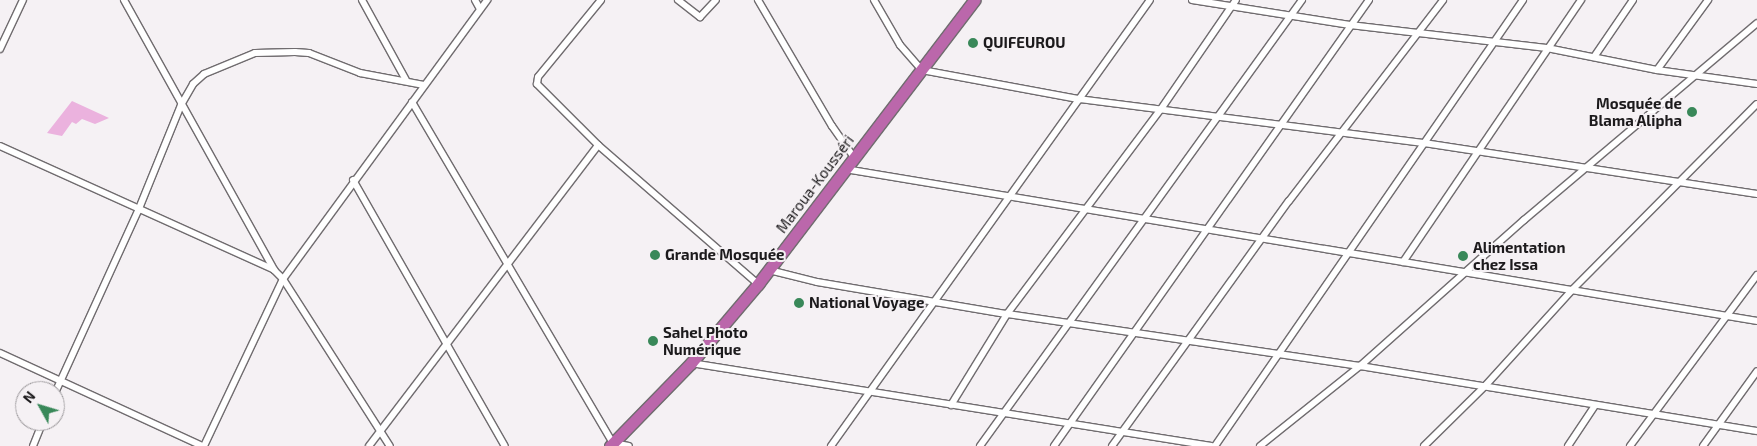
<!DOCTYPE html>
<html>
<head>
<meta charset="utf-8">
<style>
  body { margin:0 }
  #map { position:relative; width:1757px; height:446px; overflow:hidden; background:#f5f1f4; font-family:"Exo 2",sans-serif }
  div>[style] { position:absolute }
  .green>* { inset:0; background:#ebb2de }
  .roads { filter:drop-shadow(1px 0 #706c6f) drop-shadow(-1px 0 #706c6f) drop-shadow(0 1px #706c6f) drop-shadow(0 -1px #706c6f) }
  .street>* { height:6px; margin:-3px; padding:0 3px; transform-origin:3px; border-radius:3px; background:#fff }
  .highway>* { height:11px; margin:-5.5px; padding:0 5.5px; transform-origin:5.5px; border-radius:5.5px; background:#bb67ab }
  .dots>* { width:14px; height:14px; translate:-50% -50%; box-sizing:border-box; border:2px solid #f5f1f4; border-radius:50% }
  span { translate:-50% -50%; white-space:nowrap; text-align:center; line-height:1.15; -webkit-text-stroke:4px #f5f1f4; paint-order:stroke }
  .poi-label { font-size:15px; color:#1c1a1c; font-weight:700 }
  .left { translate:0 -50%; text-align:left }
  .right { translate:-100% -50%; text-align:right }
  .street-label { font-size:15px; color:#1c1a1c }
  .north { position:absolute; left:15px; top:381px; width:50px; height:50px; box-sizing:border-box; background:#f5f1f4; border:1px solid #9e9b9e; border-radius:50%; rotate:309deg; font-size:14px; font-weight:700; line-height:20px; text-align:center; color:#1c1a1c }
  .north::after { content:''; display:block; margin:auto; width:18px; height:22px; background:#398859; clip-path:polygon(50% 0,100% 100%,50% 72%,0 100%) }
</style>
</head>
<body>
<div id="map">
  <div class="green">
    <i style="clip-path:polygon(72px 101px,109px 118px,95px 124px,82px 119px,76px 124px,72px 122px,62px 136px,47px 133px)"></i>
  </div>
  <div class="roads">
    <div class="street">
      <i style="left:124px;top:0;width:309px;rotate:60.9deg"></i>
      <i style="left:362px;top:0;width:91px;rotate:61.2deg"></i>
      <i style="left:475px;top:0;width:10px;rotate:61deg"></i>
      <i style="left:601px;top:0;width:99px;rotate:129.3deg"></i>
      <i style="left:538px;top:77px;width:7px;rotate:98deg"></i>
      <i style="left:537px;top:84px;width:86px;rotate:45deg"></i>
      <i style="left:598px;top:145px;width:212px;rotate:41deg"></i>
      <i style="left:678px;top:0;width:28px;rotate:38deg"></i>
      <i style="left:700px;top:17px;width:23px;rotate:-47deg"></i>
      <i style="left:758px;top:0;width:146px;rotate:59.6deg"></i>
      <i style="left:832px;top:126px;width:38px;rotate:55deg"></i>
      <i style="left:874px;top:0;width:52px;rotate:60deg"></i>
      <i style="left:900px;top:45px;width:33px;rotate:49deg"></i>
      <i style="left:922px;top:70px;width:160px;rotate:10.5deg"></i>
      <i style="left:1079px;top:99px;width:348px;rotate:7.3deg"></i>
      <i style="left:1424px;top:143px;width:337px;rotate:8.7deg"></i>
      <i style="left:1192px;top:0;width:160px;rotate:9deg"></i>
      <i style="left:1350px;top:25px;width:198px;rotate:6.7deg"></i>
      <i style="left:1547px;top:48px;width:112px;rotate:11.3deg"></i>
      <i style="left:1657px;top:70px;width:101px;rotate:8deg"></i>
      <i style="left:0;top:49px;width:54px;rotate:-64.9deg"></i>
      <i style="left:1594px;top:57px;width:69px;rotate:-55.6deg"></i>
      <i style="left:1657px;top:70px;width:87px;rotate:-53.9deg"></i>
      <i style="left:412px;top:102px;width:396px;rotate:59.5deg"></i>
      <i style="left:613px;top:443px;width:16px;rotate:11deg"></i>
      <i style="left:0;top:146px;width:301px;rotate:24.3deg"></i>
      <i style="left:274px;top:270px;width:13px;rotate:45deg"></i>
      <i style="left:283px;top:279px;width:198px;rotate:57.4deg"></i>
      <i style="left:845px;top:169px;width:925px;rotate:9.46deg"></i>
      <i style="left:353px;top:180px;width:306px;rotate:60.3deg"></i>
      <i style="left:1403px;top:262px;width:317px;rotate:-55.8deg"></i>
      <i style="left:769px;top:270px;width:49px;rotate:14deg"></i>
      <i style="left:817px;top:282px;width:193px;rotate:9.6deg"></i>
      <i style="left:1007px;top:314px;width:357px;rotate:8.4deg"></i>
      <i style="left:1360px;top:366px;width:402px;rotate:9.3deg"></i>
      <i style="left:0;top:353px;width:222px;rotate:24.7deg"></i>
      <i style="left:691px;top:363px;width:527px;rotate:9.07deg"></i>
      <i style="left:55px;top:393px;width:200px;rotate:-65.5deg"></i>
      <i style="left:138px;top:211px;width:114px;rotate:-67.9deg"></i>
      <i style="left:181px;top:105px;width:24px;rotate:-60deg"></i>
      <i style="left:193px;top:84px;width:15px;rotate:-42deg"></i>
      <i style="left:204px;top:74px;width:55px;rotate:-22.4deg"></i>
      <i style="left:255px;top:53px;width:40px;rotate:-1.4deg"></i>
      <i style="left:295px;top:52px;width:14px;rotate:4deg"></i>
      <i style="left:309px;top:53px;width:55px;rotate:21.4deg"></i>
      <i style="left:360px;top:73px;width:65px;rotate:10.6deg"></i>
      <i style="left:951px;top:405px;width:107px;rotate:-58.4deg"></i>
      <i style="left:1007px;top:314px;width:256px;rotate:-53.1deg"></i>
      <i style="left:1161px;top:109px;width:132px;rotate:-55.5deg"></i>
      <i style="left:33px;top:446px;width:27px;rotate:-68deg"></i>
      <i style="left:204px;top:446px;width:185px;rotate:-64.7deg"></i>
      <i style="left:283px;top:279px;width:346px;rotate:-53.8deg"></i>
      <i style="left:369px;top:446px;width:378px;rotate:-52.7deg"></i>
      <i style="left:831px;top:446px;width:548px;rotate:-54.43deg"></i>
      <i style="left:980px;top:446px;width:550px;rotate:-54.17deg"></i>
      <i style="left:1054px;top:446px;width:546px;rotate:-54.77deg"></i>
      <i style="left:1112px;top:446px;width:302px;rotate:-54.2deg"></i>
      <i style="left:1289px;top:201px;width:253px;rotate:-52.5deg"></i>
      <i style="left:1215px;top:446px;width:542px;rotate:-55.37deg"></i>
      <i style="left:1260px;top:446px;width:128px;rotate:-38.7deg"></i>
      <i style="left:1360px;top:366px;width:220px;rotate:-41.7deg"></i>
      <i style="left:1524px;top:220px;width:305px;rotate:-40.2deg"></i>
      <i style="left:1424px;top:446px;width:86px;rotate:-44.5deg"></i>
      <i style="left:1485px;top:386px;width:130px;rotate:-47.8deg"></i>
      <i style="left:1572px;top:290px;width:262px;rotate:-45.2deg"></i>
      <i style="left:1568px;top:446px;width:47px;rotate:-56.3deg"></i>
      <i style="left:1630px;top:446px;width:213px;rotate:-53.4deg"></i>
      <i style="left:1703px;top:446px;width:92px;rotate:-54.2deg"></i>
    </div>
    <div class="highway">
      <i style="left:610px;top:446px;width:116px;rotate:-45.7deg"></i>
      <i style="left:691px;top:363px;width:104px;rotate:-49.7deg"></i>
      <i style="left:758px;top:284px;width:357px;rotate:-52.7deg"></i>
    </div>
  </div>
  <div class="dots">
    <i style="left:973px;top:43px;background:#398859"></i>
    <i style="left:1692px;top:112px;background:#398859"></i>
    <i style="left:655px;top:255px;background:#398859"></i>
    <i style="left:1463px;top:256px;background:#398859"></i>
    <i style="left:799px;top:303px;background:#398859"></i>
    <i style="left:653px;top:341px;background:#398859"></i>
  </div>
  <div class="poi-label">
    <span class="left" style="left:983px;top:43px">QUIFEUROU</span>
    <span class="right" style="left:1682px;top:112px">Mosquée de<br>Blama Alipha</span>
    <span class="left" style="left:1473px;top:256px">Alimentation<br>chez Issa</span>
    <span class="left" style="left:665px;top:255px">Grande Mosquée</span>
    <span class="left" style="left:809px;top:303px">National Voyage</span>
    <span class="left" style="left:663px;top:341px">Sahel Photo<br>Numérique</span>
  </div>
  <div class="street-label">
    <span style="left:815px;top:184px;rotate:-53deg">Maroua-Kousséri</span>
  </div>
  <div class="north">N</div>
</div>
</body>
</html>
